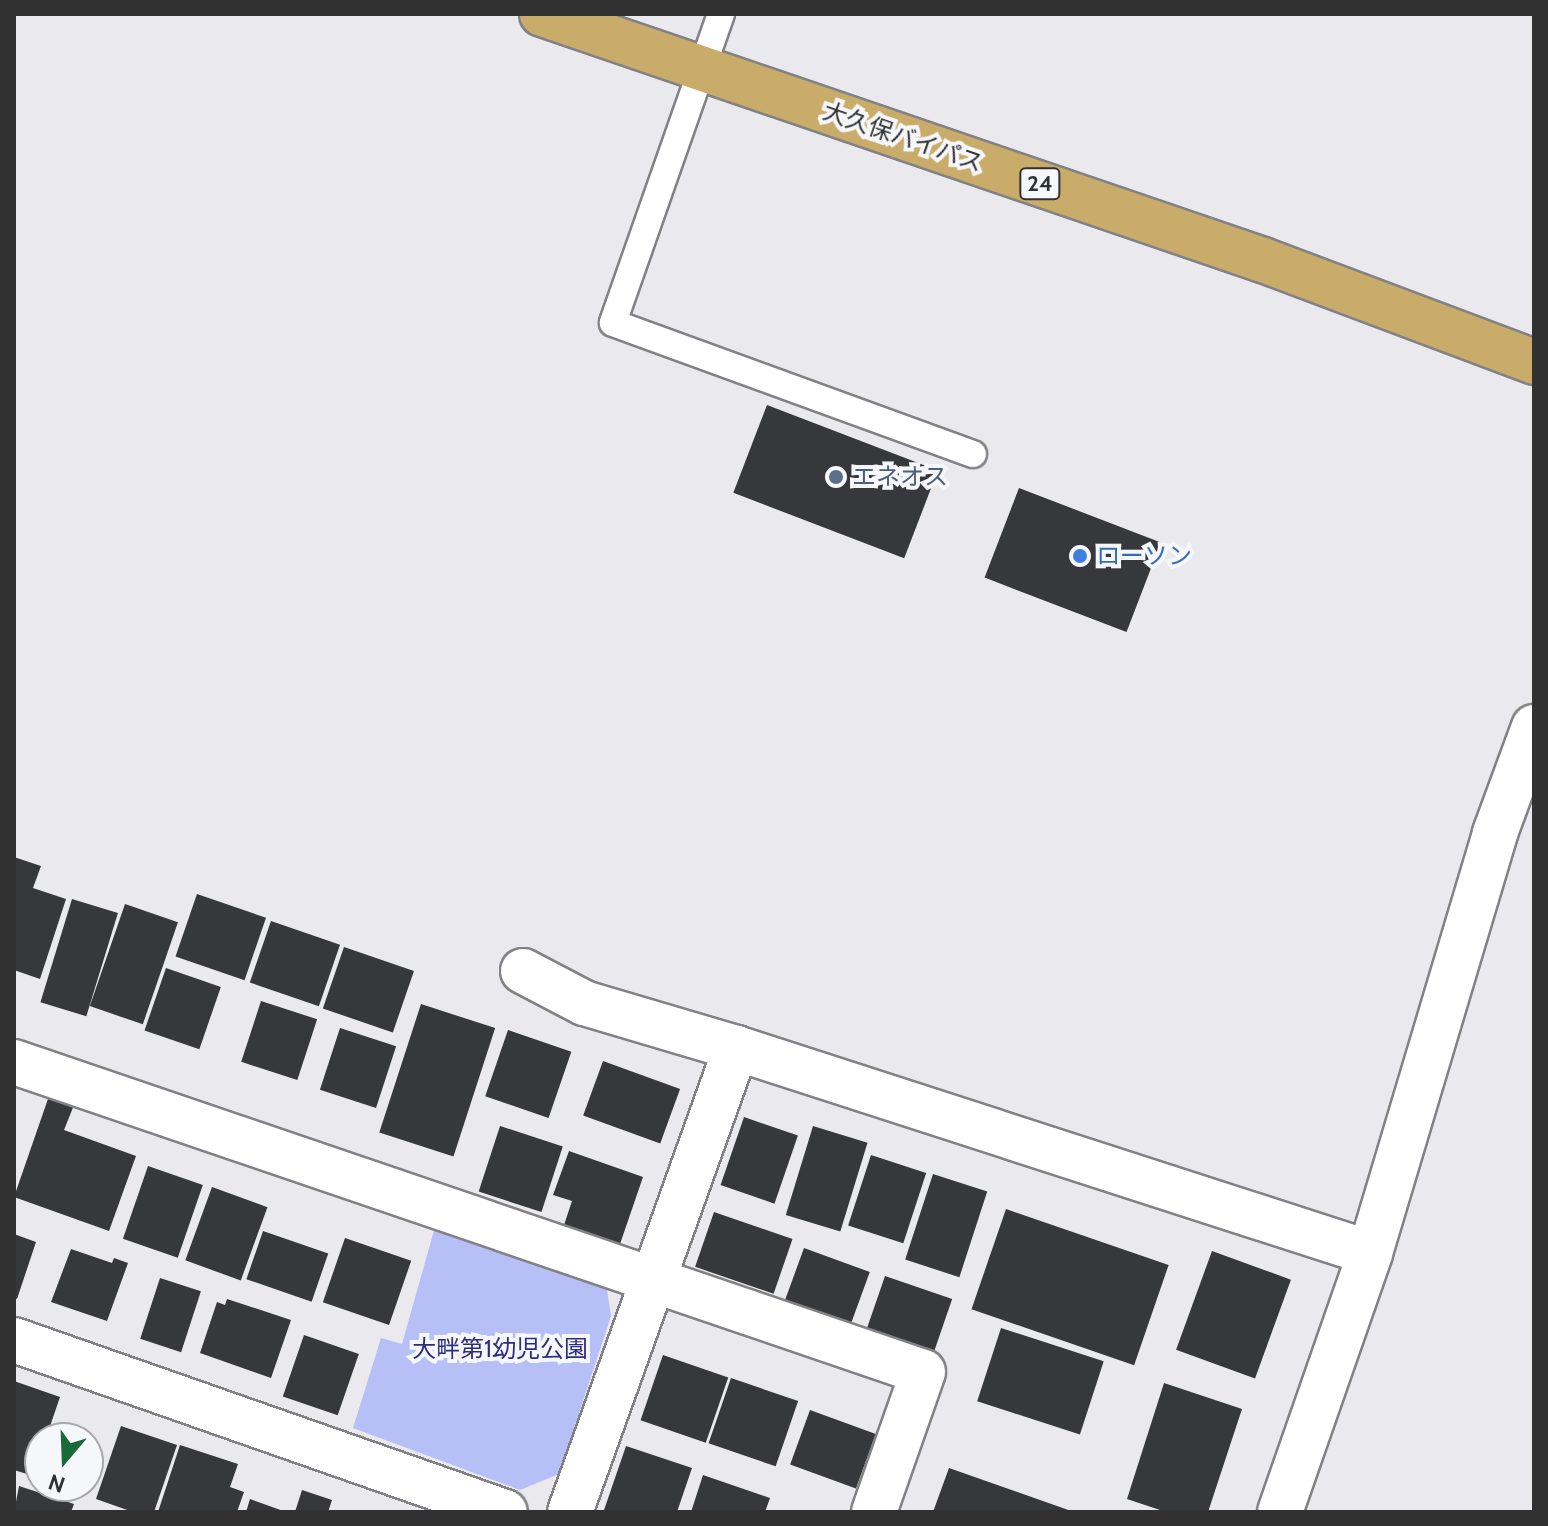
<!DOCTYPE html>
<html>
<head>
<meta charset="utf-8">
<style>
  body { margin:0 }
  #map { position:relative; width:1548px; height:1526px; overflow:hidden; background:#e9e9ee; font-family:Cabin,"Noto Sans JP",sans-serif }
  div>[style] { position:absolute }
  .green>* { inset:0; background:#b6bff6 }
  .building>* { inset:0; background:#37383b; transform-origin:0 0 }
  .roads { filter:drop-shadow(2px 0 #828286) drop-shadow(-2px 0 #828286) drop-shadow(0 2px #828286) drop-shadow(0 -2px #828286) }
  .service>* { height:26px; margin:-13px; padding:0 13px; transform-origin:13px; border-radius:13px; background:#fff }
  .minor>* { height:44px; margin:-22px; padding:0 22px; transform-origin:22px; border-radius:22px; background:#fff }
  .trunk>* { height:44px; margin:-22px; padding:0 22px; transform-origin:22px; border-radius:22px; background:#caac6a }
  .dots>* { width:22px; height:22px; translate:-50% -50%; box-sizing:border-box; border:4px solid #f6f7fb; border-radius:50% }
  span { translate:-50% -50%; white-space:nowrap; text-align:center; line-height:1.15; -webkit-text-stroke:8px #f6f7fb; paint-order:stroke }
  .shield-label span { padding:2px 6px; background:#f6f7fb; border:2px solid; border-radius:6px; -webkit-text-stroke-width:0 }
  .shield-label { font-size:22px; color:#313132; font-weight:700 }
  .street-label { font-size:24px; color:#313132 }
  .service-label { font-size:24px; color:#4e5e75 }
  .left { translate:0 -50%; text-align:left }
  .shop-label { font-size:24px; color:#366cbe }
  .park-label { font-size:24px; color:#2f2e7d }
  .frame { position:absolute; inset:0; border:16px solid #313132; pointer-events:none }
  .north { position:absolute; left:24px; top:1422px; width:80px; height:80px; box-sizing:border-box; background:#f6f7fb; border:2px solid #a7a8ab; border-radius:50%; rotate:199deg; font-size:22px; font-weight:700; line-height:32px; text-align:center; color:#313132 }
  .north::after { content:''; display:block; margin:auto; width:28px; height:36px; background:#196939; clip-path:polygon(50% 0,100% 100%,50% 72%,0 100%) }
</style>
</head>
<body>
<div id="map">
  <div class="green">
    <i style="clip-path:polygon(435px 1227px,606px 1283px,611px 1316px,559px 1474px,520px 1490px,353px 1428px,381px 1338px,402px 1344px)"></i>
  </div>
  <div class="building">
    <i style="left:767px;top:405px;width:183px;height:94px;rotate:21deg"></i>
    <i style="left:1019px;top:488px;width:152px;height:96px;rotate:21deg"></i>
    <i style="clip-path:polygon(14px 857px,41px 866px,33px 888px,66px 899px,40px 979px,14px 970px)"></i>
    <i style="left:197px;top:894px;width:73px;height:66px;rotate:19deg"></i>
    <i style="left:72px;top:899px;width:48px;height:108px;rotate:17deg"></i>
    <i style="left:125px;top:904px;width:56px;height:108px;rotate:19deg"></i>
    <i style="left:271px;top:921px;width:73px;height:65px;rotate:19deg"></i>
    <i style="left:344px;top:947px;width:74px;height:65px;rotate:19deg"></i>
    <i style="left:166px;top:968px;width:58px;height:66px;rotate:19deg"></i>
    <i style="left:261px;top:1001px;width:59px;height:64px;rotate:18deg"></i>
    <i style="left:421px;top:1004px;width:78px;height:135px;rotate:18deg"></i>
    <i style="left:340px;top:1028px;width:59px;height:65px;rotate:18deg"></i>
    <i style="left:508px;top:1030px;width:67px;height:70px;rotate:19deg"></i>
    <i style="left:603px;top:1061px;width:82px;height:58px;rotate:20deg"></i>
    <i style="clip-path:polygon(49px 1096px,74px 1105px,64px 1130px,136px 1156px,109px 1231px,14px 1197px)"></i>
    <i style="left:744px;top:1117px;width:57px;height:72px;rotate:19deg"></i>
    <i style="left:500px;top:1126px;width:66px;height:69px;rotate:18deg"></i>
    <i style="left:813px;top:1126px;width:57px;height:93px;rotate:17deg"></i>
    <i style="clip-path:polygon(569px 1151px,643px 1177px,620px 1244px,564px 1225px,572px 1201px,553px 1195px)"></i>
    <i style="left:871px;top:1155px;width:58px;height:74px;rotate:18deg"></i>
    <i style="left:148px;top:1166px;width:58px;height:77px;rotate:19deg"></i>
    <i style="left:933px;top:1174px;width:57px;height:90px;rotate:18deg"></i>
    <i style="left:212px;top:1187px;width:59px;height:78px;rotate:20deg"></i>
    <i style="left:1006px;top:1209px;width:172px;height:106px;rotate:19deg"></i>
    <i style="left:714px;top:1212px;width:83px;height:58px;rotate:19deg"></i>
    <i style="left:263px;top:1231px;width:69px;height:51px;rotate:19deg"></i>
    <i style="clip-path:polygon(14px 1234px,36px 1242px,17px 1299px,14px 1298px)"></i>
    <i style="left:345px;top:1238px;width:70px;height:68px;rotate:19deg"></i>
    <i style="left:804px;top:1248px;width:70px;height:58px;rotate:20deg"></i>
    <i style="clip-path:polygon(71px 1249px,112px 1263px,114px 1258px,128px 1263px,107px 1321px,51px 1302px)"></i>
    <i style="left:1212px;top:1251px;width:84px;height:105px;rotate:20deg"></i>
    <i style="left:885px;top:1276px;width:71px;height:58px;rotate:19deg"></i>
    <i style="left:160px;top:1278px;width:43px;height:64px;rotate:18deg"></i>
    <i style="clip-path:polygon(227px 1299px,291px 1320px,271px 1378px,200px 1353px,217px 1302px,225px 1305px)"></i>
    <i style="left:1001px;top:1328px;width:108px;height:77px;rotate:18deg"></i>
    <i style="left:304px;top:1335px;width:58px;height:65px;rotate:19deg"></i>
    <i style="left:663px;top:1355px;width:69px;height:69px;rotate:19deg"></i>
    <i style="left:731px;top:1378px;width:71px;height:69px;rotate:19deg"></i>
    <i style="clip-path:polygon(14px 1381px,60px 1397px,46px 1438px,40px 1438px,40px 1478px,14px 1470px)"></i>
    <i style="clip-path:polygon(1164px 1383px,1242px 1409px,1208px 1512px,1166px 1512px,1127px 1499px)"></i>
    <i style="left:810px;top:1410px;width:70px;height:58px;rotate:20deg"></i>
    <i style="clip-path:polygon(121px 1426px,177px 1445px,154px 1512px,133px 1512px,96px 1499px)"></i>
    <i style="clip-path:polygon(180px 1445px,238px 1464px,230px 1487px,244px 1492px,237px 1512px,158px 1512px)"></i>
    <i style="clip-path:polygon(626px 1446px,692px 1468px,677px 1512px,604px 1510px)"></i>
    <i style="clip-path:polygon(949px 1468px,1074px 1512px,933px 1512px)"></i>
    <i style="clip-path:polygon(703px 1475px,770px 1498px,765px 1512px,691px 1512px)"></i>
    <i style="clip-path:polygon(19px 1486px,74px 1504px,71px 1512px,14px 1512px)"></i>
    <i style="clip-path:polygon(302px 1490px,332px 1500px,328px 1512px,295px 1512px)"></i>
    <i style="clip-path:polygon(250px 1499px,286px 1512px,246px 1512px)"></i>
  </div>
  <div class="roads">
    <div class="service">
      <i style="left:721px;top:14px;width:327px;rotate:109.3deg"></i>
      <i style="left:613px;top:323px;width:383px;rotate:20deg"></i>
    </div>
    <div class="minor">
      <i style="left:523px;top:971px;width:69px;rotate:27.7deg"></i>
      <i style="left:584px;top:1003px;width:159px;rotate:16.5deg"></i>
      <i style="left:736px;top:1048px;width:666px;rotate:17.92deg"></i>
      <i style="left:14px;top:1062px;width:960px;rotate:18.83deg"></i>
      <i style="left:923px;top:1372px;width:148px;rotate:109.3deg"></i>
      <i style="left:14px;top:1340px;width:520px;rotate:19.31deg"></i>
      <i style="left:570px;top:1512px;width:493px;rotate:-70.3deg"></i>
      <i style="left:1280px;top:1512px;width:274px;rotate:-70.8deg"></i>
      <i style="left:1370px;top:1253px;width:438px;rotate:-73.4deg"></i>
      <i style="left:1495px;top:833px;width:113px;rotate:-69.8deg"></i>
    </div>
    <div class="trunk">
      <i style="left:542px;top:14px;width:762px;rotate:18.84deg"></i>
      <i style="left:1263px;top:260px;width:290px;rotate:20.6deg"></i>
    </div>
  </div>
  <div class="dots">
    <i style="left:836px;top:477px;background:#5c6f8a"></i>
    <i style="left:1080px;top:556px;background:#3f7fe0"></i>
  </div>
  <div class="shield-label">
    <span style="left:1040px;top:184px">24</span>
  </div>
  <div class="street-label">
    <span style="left:903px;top:137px;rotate:19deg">大久保バイパス</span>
  </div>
  <div class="service-label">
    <span class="left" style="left:852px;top:477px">エネオス</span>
  </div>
  <div class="shop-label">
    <span class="left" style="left:1096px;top:556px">ローソン</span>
  </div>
  <div class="park-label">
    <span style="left:500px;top:1349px">大畔第1幼児公園</span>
  </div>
  <div class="frame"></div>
  <div class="north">N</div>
</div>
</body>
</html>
